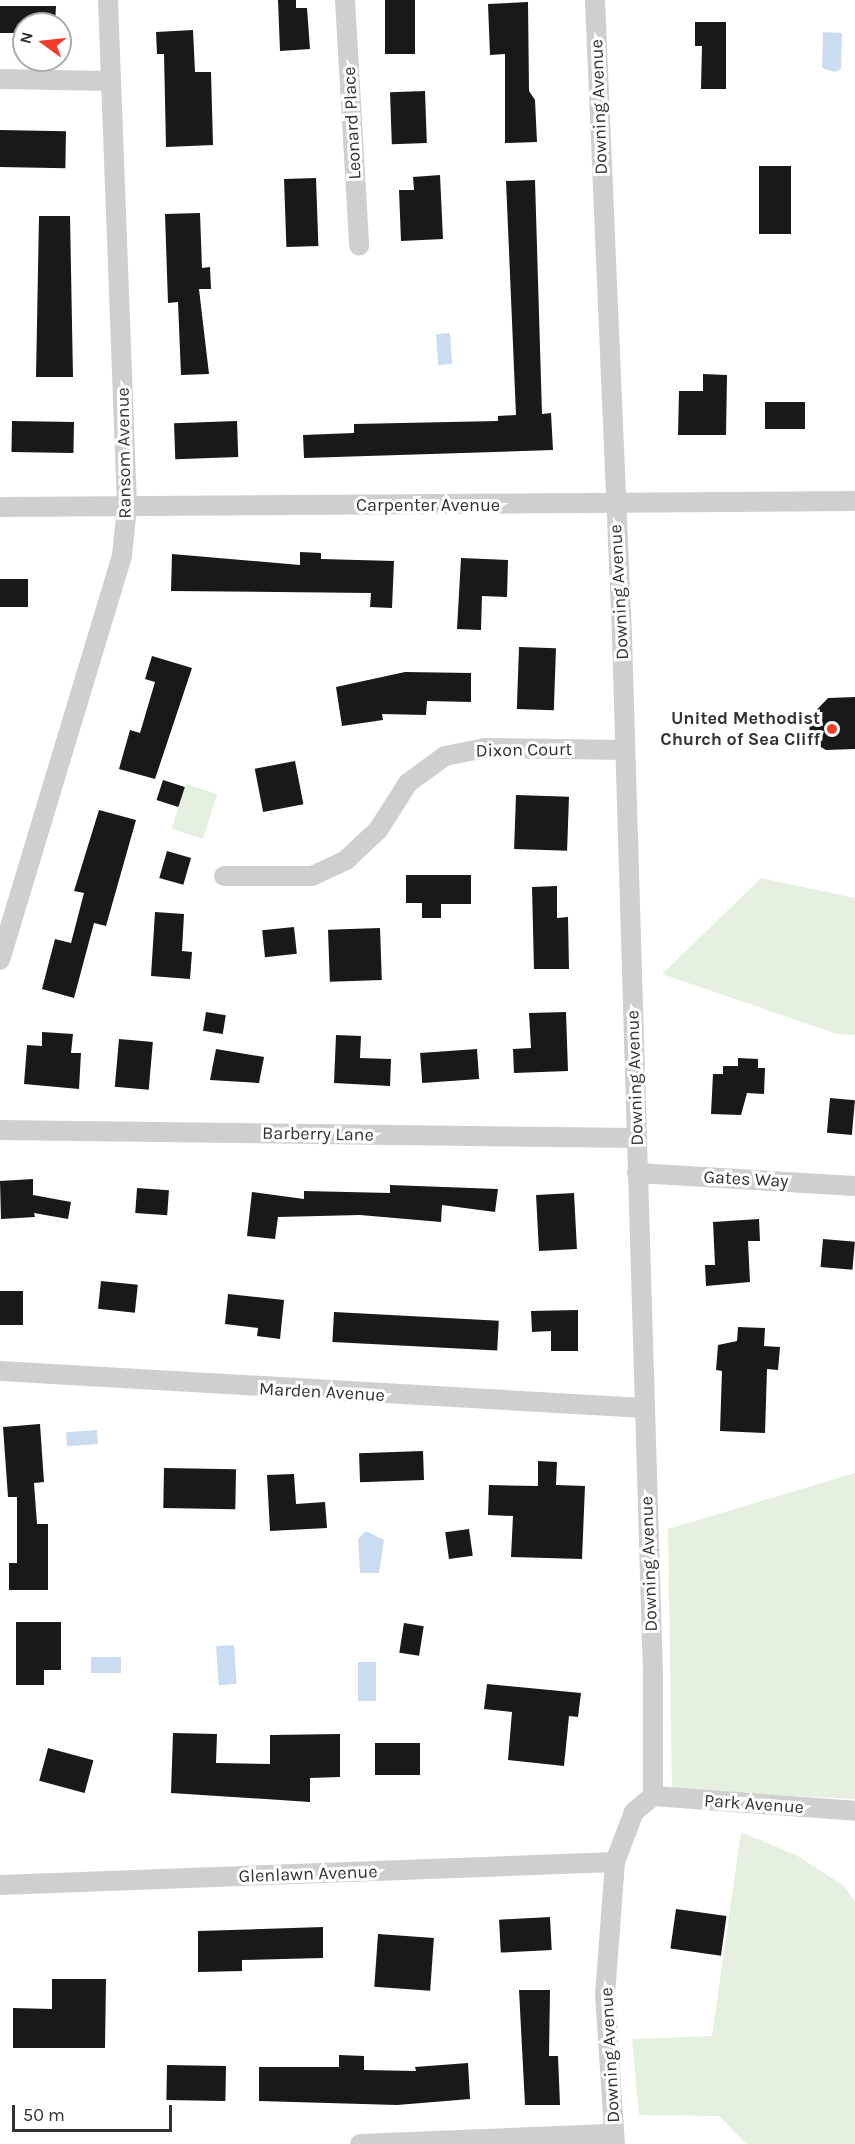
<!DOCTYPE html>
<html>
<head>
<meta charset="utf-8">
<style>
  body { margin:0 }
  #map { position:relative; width:855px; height:2144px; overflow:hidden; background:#fff; font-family:Karla,sans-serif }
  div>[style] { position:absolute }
  .green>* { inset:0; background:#e6f0e0; transform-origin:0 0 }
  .water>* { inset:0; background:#ccdcf0; transform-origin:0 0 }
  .building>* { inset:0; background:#191919; transform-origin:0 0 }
  .street>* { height:20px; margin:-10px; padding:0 10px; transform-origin:10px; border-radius:10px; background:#cfcfcf }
  .dots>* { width:16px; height:16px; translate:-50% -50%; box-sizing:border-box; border:3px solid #fff; border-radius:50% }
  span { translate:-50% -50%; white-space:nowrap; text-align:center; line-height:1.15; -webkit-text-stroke:6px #fff; paint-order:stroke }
  .street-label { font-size:18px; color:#323232 }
  .poi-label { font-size:18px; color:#323232; font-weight:700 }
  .right { translate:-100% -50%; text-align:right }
  .north { position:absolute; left:12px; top:12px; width:60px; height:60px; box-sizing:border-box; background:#fff; border:2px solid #adadad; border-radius:50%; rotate:285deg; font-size:16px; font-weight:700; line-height:24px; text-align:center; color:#323232 }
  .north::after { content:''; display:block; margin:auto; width:21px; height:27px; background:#f43b2a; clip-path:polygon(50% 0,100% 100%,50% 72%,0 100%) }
  .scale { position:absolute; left:12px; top:2105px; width:160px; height:27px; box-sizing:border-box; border:3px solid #323232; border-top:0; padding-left:8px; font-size:18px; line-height:21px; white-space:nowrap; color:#323232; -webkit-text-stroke:4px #fff; paint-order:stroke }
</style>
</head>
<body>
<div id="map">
  <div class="green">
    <i style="left:186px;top:784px;width:33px;height:47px;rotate:18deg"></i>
    <i style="clip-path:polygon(761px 878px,855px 898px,855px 1035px,837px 1034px,662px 974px)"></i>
    <i style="clip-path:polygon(855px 1473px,855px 1799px,672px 1790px,668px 1529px)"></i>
    <i style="clip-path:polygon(741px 1832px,796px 1855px,843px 1885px,855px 1901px,855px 2144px,746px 2144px,719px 2116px,639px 2115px,632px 2039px,712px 2036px)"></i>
  </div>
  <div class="water">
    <i style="clip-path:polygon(823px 32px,842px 33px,841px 69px,835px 72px,822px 68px)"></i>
    <i style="left:450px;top:333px;width:31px;height:14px;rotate:86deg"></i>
    <i style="left:97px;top:1430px;width:14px;height:31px;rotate:86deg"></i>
    <i style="clip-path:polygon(366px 1531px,384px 1540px,379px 1573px,360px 1573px,358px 1539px)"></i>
    <i style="left:234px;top:1645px;width:39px;height:18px;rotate:86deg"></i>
    <i style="left:91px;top:1657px;width:30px;height:16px"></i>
    <i style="left:358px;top:1662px;width:18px;height:39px"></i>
  </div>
  <div class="building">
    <i style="clip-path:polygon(278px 0,296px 0,296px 8px,307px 8px,310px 49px,280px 51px)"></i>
    <i style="left:385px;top:0;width:30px;height:54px"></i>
    <i style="clip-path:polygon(528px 2px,529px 91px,535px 100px,537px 142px,505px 143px,505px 54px,490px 55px,488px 4px)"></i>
    <i style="clip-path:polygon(0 6px,56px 6px,55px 24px,24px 24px,24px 33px,0 33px)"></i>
    <i style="clip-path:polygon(695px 22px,726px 22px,726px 89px,701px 89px,702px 46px,695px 46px)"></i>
    <i style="clip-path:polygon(193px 30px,195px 72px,211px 72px,213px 145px,166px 147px,164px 54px,157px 54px,156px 32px)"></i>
    <i style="left:425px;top:91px;width:52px;height:35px;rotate:88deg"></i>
    <i style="left:0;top:130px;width:66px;height:37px;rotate:1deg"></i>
    <i style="left:759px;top:166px;width:32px;height:68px"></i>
    <i style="clip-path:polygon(440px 175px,443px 239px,401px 241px,399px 190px,414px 190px,413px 177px)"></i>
    <i style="left:316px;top:178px;width:68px;height:32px;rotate:88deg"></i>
    <i style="clip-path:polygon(535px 180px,542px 414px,551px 413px,553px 450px,304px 458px,303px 435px,354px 433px,354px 424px,498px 421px,498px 416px,516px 415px,506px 181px)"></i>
    <i style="clip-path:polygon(200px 213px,202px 268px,210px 267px,211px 289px,199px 289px,209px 374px,181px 375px,178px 302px,168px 303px,165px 214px)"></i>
    <i style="clip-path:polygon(39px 216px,70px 216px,73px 377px,36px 377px)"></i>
    <i style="clip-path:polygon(703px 374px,727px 375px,726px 435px,678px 435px,679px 391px,703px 391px)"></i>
    <i style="left:765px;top:402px;width:40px;height:27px"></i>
    <i style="left:12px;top:421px;width:62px;height:31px;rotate:1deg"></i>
    <i style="left:237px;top:421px;width:36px;height:63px;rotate:88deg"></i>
    <i style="clip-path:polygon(300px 552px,321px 553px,321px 559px,394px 561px,392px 608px,370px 607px,371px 593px,171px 591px,172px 554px,300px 565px)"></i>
    <i style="clip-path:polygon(461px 558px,508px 560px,507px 597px,482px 596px,481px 630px,457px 629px)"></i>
    <i style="left:0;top:579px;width:28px;height:28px"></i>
    <i style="left:519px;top:647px;width:37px;height:62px;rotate:2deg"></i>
    <i style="clip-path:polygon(152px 656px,192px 668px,155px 779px,119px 769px,130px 730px,140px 733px,155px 682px,145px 679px)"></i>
    <i style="clip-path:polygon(405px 672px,471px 673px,471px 702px,427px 701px,426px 715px,382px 714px,383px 720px,342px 726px,336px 687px)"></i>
    <i style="clip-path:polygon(855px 697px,855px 749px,826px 750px,810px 741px,809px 718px,828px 698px)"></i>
    <i style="left:295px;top:761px;width:44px;height:41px;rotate:79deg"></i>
    <i style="left:163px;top:780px;width:23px;height:21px;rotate:18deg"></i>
    <i style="left:516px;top:795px;width:53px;height:54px;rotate:2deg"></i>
    <i style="clip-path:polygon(99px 810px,136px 820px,106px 926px,94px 923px,74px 998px,42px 989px,55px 939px,71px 943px,84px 893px,74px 891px)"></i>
    <i style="left:167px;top:851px;width:25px;height:28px;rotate:16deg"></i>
    <i style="clip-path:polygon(406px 875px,471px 875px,471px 904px,441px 904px,441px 918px,422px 918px,422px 903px,406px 903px)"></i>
    <i style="clip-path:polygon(557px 886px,557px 918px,568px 917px,569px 969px,534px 969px,532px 887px)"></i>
    <i style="clip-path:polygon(155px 912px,184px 914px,182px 951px,192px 952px,190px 979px,151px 976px)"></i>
    <i style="left:294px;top:927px;width:27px;height:32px;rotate:84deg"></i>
    <i style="left:380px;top:928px;width:52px;height:52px;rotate:88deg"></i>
    <i style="left:206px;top:1012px;width:20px;height:19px;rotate:9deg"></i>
    <i style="clip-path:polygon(566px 1012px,568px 1071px,514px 1073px,513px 1049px,531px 1048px,529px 1013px)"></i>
    <i style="clip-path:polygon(42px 1032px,73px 1034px,71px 1053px,81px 1053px,79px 1089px,24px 1084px,27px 1045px,42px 1046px)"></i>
    <i style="clip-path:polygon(336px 1035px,361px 1036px,360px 1058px,391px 1059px,390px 1086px,334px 1083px)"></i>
    <i style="left:119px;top:1039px;width:34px;height:48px;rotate:5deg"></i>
    <i style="clip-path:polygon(216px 1049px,264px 1057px,259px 1083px,210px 1080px)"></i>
    <i style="left:477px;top:1049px;width:30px;height:57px;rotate:86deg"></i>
    <i style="clip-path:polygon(738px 1058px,758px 1059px,758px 1068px,765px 1068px,764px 1094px,747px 1093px,741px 1115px,711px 1114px,713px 1074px,723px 1074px,723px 1066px,738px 1066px)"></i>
    <i style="left:830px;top:1098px;width:25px;height:35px;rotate:5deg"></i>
    <i style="clip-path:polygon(33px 1179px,33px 1195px,71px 1202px,68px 1219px,34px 1213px,35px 1217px,1px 1219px,0 1181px)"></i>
    <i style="clip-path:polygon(390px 1185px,498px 1189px,495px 1212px,442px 1205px,441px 1222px,360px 1215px,278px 1217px,275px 1239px,247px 1236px,252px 1192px,304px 1199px,304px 1191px,390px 1193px)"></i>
    <i style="left:137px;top:1188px;width:32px;height:25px;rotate:4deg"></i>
    <i style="left:574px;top:1193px;width:56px;height:38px;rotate:87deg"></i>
    <i style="clip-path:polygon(759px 1219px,760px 1241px,748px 1241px,750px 1282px,706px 1286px,705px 1265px,715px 1265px,713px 1222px)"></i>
    <i style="left:823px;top:1239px;width:32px;height:28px;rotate:5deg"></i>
    <i style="left:101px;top:1281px;width:37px;height:28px;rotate:6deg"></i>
    <i style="left:0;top:1291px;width:23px;height:34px"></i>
    <i style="clip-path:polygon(228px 1294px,284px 1300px,280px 1339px,257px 1336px,258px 1328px,225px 1324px)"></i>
    <i style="clip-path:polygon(578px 1310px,578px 1351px,551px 1351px,551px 1331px,532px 1332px,531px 1311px)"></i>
    <i style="left:334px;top:1312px;width:165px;height:30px;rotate:3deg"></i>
    <i style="clip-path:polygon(738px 1327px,765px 1328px,764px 1346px,780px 1347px,778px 1370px,767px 1369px,765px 1433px,720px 1431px,722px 1371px,716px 1370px,718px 1345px,737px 1341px)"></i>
    <i style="clip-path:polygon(40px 1424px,44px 1482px,34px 1483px,37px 1524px,48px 1524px,48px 1590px,9px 1590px,9px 1563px,17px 1563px,17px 1497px,8px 1497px,3px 1427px)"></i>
    <i style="left:423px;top:1451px;width:29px;height:64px;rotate:88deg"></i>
    <i style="clip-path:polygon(538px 1461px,557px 1462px,556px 1485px,585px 1486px,582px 1559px,511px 1557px,513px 1516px,488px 1515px,489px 1485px,538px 1486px)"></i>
    <i style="left:164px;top:1468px;width:72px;height:40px;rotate:1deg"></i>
    <i style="clip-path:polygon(294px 1474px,296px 1504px,325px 1502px,327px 1528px,270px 1531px,267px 1475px)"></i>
    <i style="left:469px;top:1529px;width:27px;height:24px;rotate:82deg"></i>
    <i style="clip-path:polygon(16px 1622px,61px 1622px,61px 1670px,44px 1670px,44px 1685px,16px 1685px)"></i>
    <i style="left:404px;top:1623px;width:20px;height:30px;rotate:9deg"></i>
    <i style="clip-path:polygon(487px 1684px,581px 1693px,578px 1717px,569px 1716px,564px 1766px,508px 1760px,512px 1712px,484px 1709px)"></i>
    <i style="clip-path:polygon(173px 1733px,217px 1734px,216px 1763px,270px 1764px,270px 1735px,340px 1734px,340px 1777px,310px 1778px,310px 1802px,171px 1793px)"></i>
    <i style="left:375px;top:1743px;width:45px;height:32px"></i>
    <i style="left:48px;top:1748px;width:47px;height:34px;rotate:15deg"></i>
    <i style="left:676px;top:1909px;width:51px;height:40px;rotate:8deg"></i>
    <i style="left:550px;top:1917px;width:33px;height:51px;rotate:87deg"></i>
    <i style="clip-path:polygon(323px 1927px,323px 1958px,242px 1960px,242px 1971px,198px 1972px,198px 1931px)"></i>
    <i style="left:378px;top:1934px;width:56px;height:53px;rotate:4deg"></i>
    <i style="clip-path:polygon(52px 1979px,106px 1979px,105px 2048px,13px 2048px,13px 2008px,52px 2009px)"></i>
    <i style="clip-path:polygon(519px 1990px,550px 1990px,549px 2056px,558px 2056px,560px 2105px,525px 2105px)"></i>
    <i style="clip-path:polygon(339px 2055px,364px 2056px,364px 2070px,416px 2071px,415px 2067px,468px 2063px,470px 2099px,397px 2105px,259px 2101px,259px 2067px,339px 2067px)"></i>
    <i style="left:167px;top:2065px;width:59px;height:35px;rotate:1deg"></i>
  </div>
  <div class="street">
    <i style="left:345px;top:0;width:246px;rotate:86.7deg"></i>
    <i style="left:595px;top:0;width:638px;rotate:87.57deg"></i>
    <i style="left:622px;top:637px;width:1041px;rotate:88.29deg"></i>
    <i style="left:653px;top:1678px;width:118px;rotate:90deg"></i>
    <i style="left:653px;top:1796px;width:25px;rotate:140deg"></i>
    <i style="left:634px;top:1812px;width:53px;rotate:110.8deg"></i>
    <i style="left:615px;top:1862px;width:132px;rotate:94.3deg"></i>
    <i style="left:605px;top:1994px;width:150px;rotate:86.2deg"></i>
    <i style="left:0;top:79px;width:111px;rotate:1deg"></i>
    <i style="left:0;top:507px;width:855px;rotate:-0.4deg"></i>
    <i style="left:224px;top:876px;width:88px"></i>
    <i style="left:312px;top:876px;width:38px;rotate:-25deg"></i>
    <i style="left:346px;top:860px;width:44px;rotate:-43.2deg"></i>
    <i style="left:378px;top:830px;width:56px;rotate:-57.4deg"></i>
    <i style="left:408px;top:783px;width:46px;rotate:-36.1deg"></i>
    <i style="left:445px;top:756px;width:41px;rotate:-11.3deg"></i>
    <i style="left:485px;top:748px;width:139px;rotate:0.8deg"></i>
    <i style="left:0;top:960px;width:422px;rotate:-73.2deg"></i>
    <i style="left:122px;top:556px;width:50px;rotate:-84.3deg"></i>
    <i style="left:127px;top:506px;width:506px;rotate:-92.15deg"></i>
    <i style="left:0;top:1130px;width:637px;rotate:0.72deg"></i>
    <i style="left:637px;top:1173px;width:218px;rotate:3.4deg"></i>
    <i style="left:0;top:1371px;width:645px;rotate:3.29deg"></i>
    <i style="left:653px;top:1796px;width:203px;rotate:4.2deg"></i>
    <i style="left:0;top:1885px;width:615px;rotate:-2.14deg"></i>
    <i style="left:360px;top:2144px;width:254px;rotate:-2.3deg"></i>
  </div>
  <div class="dots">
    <i style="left:832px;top:729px;background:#f43b2a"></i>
  </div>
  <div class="street-label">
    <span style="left:599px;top:107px;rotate:-92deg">Downing Avenue</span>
    <span style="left:352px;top:123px;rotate:-93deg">Leonard Place</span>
    <span style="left:124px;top:453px;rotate:-91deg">Ransom Avenue</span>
    <span style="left:428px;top:505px">Carpenter Avenue</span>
    <span style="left:619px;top:592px;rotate:-93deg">Downing Avenue</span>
    <span style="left:524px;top:750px;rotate:-1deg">Dixon Court</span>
    <span style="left:635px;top:1078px;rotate:-92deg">Downing Avenue</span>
    <span style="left:318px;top:1134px;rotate:1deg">Barberry Lane</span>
    <span style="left:746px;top:1179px;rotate:3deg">Gates Way</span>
    <span style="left:322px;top:1392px;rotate:3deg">Marden Avenue</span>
    <span style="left:649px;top:1564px;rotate:-92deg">Downing Avenue</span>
    <span style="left:754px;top:1804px;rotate:4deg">Park Avenue</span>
    <span style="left:308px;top:1874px;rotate:-2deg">Glenlawn Avenue</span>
    <span style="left:610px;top:2055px;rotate:-93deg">Downing Avenue</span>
  </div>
  <div class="poi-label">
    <span class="right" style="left:820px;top:729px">United Methodist<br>Church of Sea Cliff</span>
  </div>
  <div class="north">N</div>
  <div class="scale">50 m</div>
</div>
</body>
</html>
